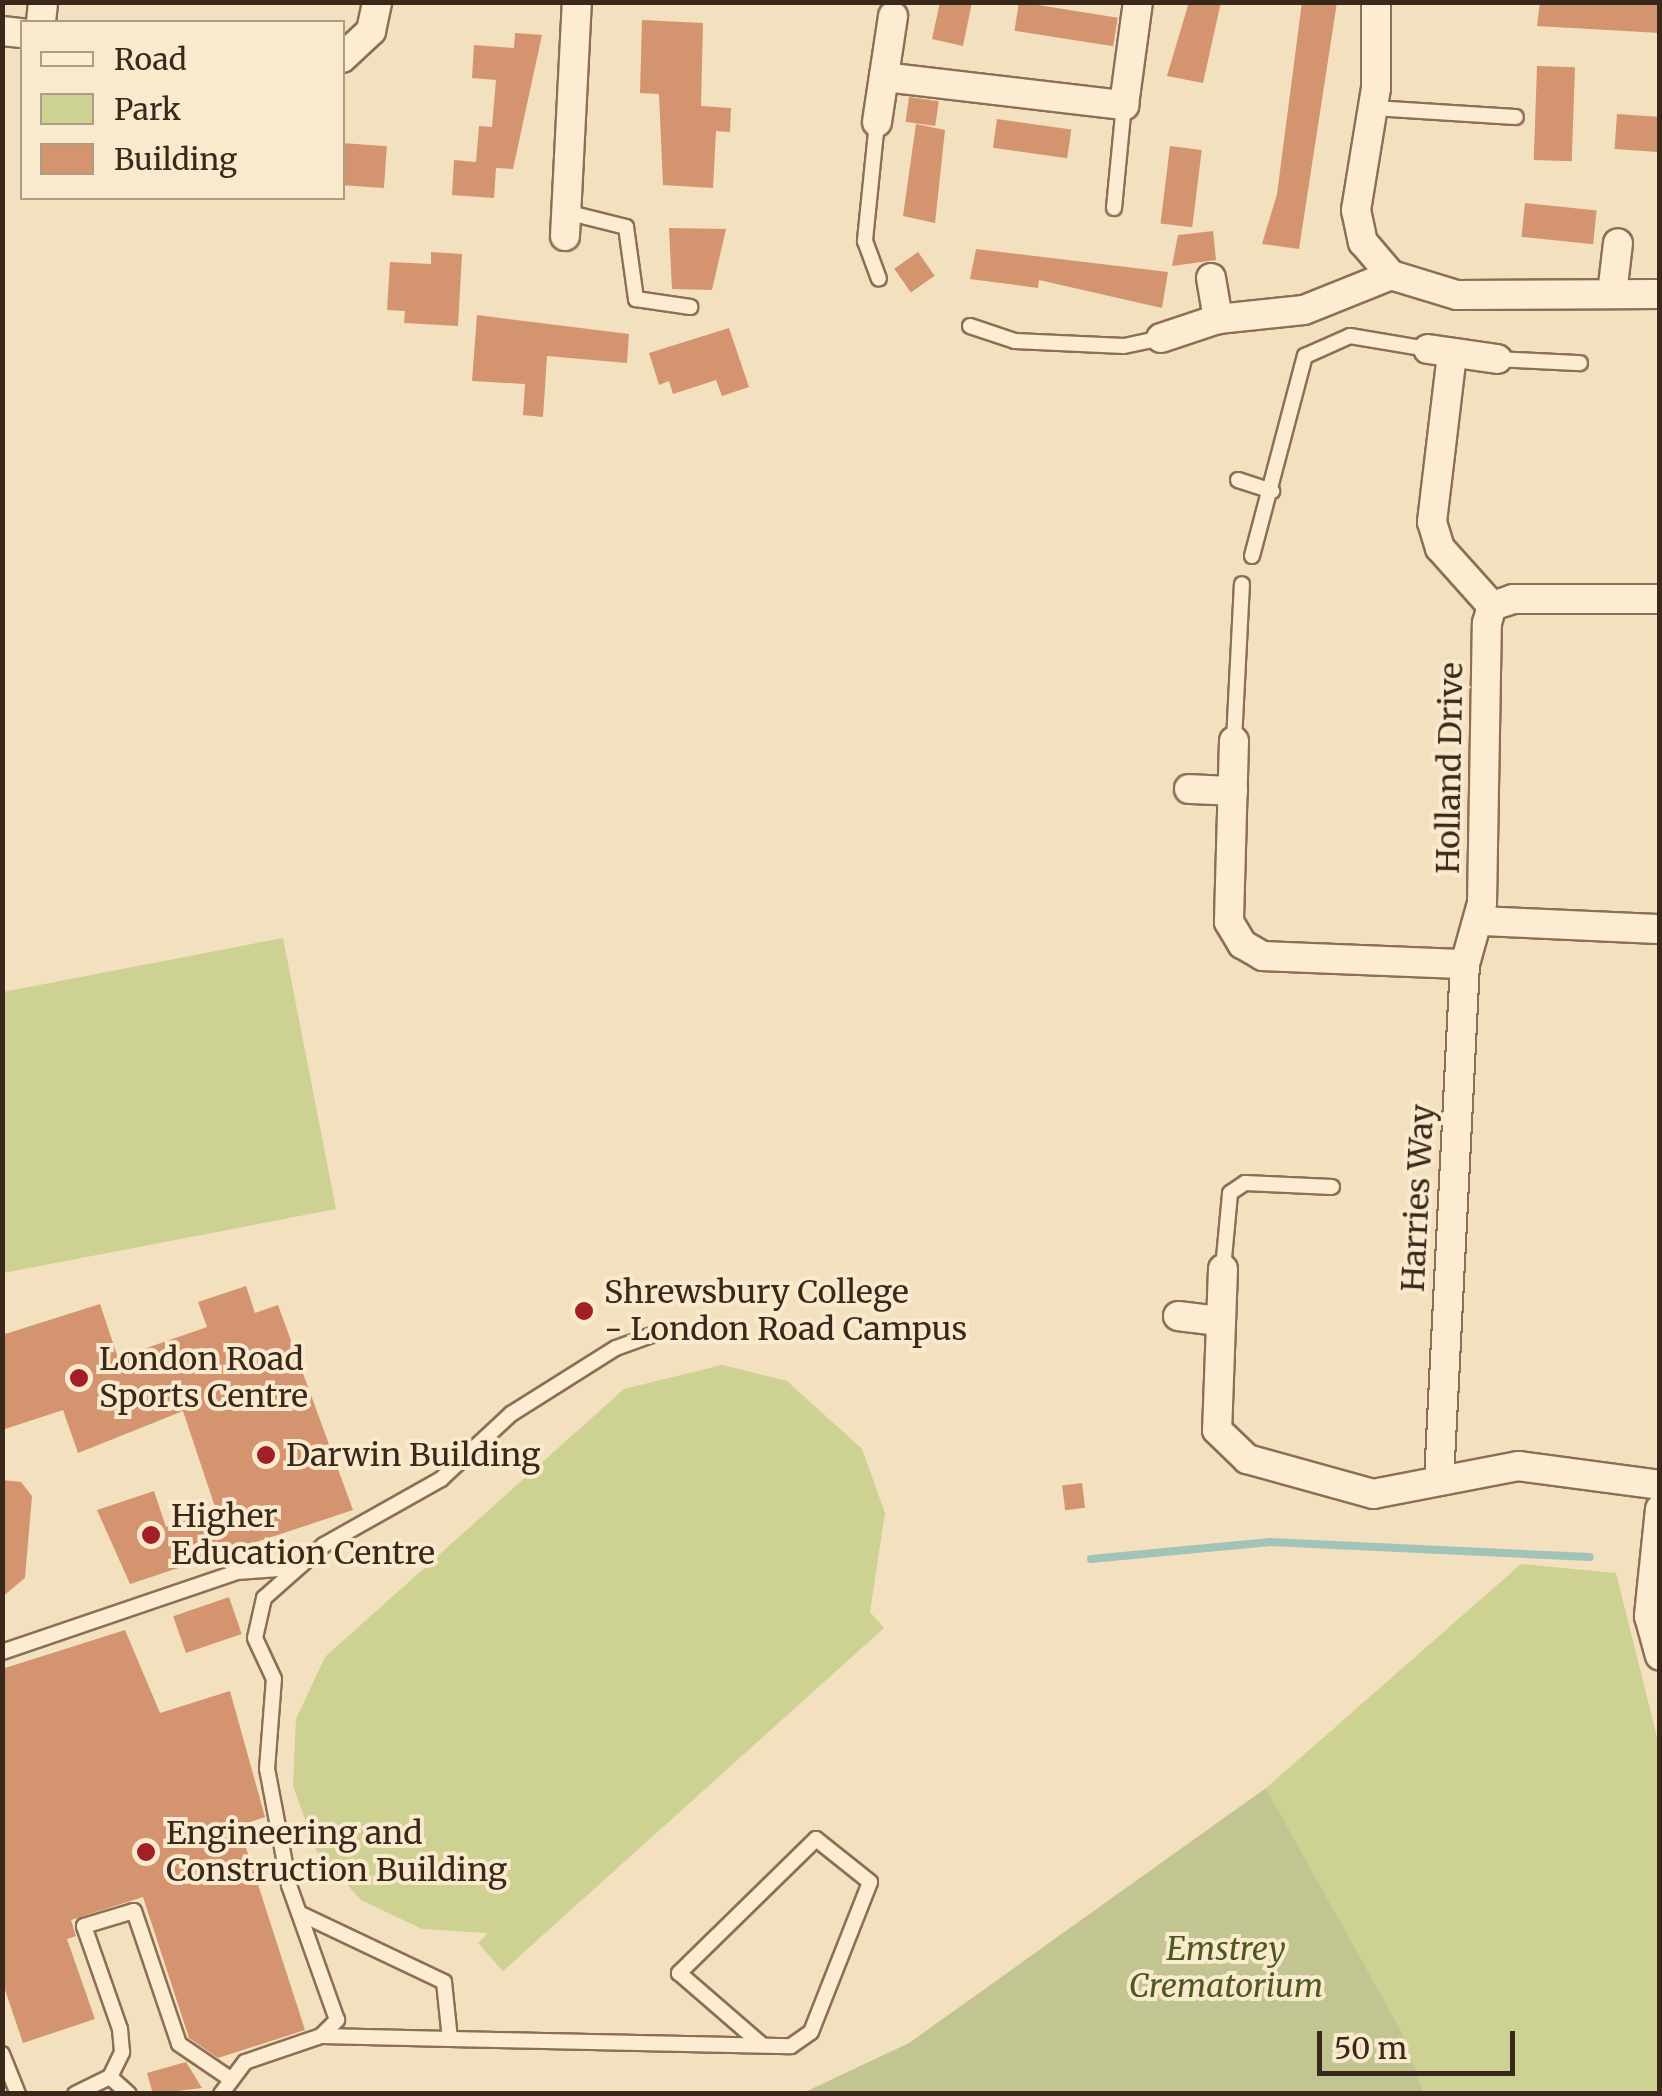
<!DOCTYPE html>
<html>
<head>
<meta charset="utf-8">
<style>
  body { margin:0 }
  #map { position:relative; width:1662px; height:2096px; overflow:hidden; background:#f2e0be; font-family:Merriweather,serif }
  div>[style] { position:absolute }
  .green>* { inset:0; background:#cdd191 }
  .cemetery>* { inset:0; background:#c2c591 }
  .stream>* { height:8px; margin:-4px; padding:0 4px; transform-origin:4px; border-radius:4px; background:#a2c3b7 }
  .building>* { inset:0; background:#d49470; transform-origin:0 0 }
  .roads { filter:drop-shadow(2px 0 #8c6f55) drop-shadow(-2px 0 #8c6f55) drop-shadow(0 2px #8c6f55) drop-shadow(0 -2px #8c6f55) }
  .service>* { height:14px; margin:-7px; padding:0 7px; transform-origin:7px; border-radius:7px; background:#fcedd2 }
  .minor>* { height:28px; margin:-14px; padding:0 14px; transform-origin:14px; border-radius:14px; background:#fcedd2 }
  .dots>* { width:28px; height:28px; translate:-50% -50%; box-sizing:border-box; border:5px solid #f9eace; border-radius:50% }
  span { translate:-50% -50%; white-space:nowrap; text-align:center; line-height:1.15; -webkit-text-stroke:8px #f9eace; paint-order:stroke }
  .street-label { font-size:32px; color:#3a281b }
  .poi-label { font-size:32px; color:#3a281b }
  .left { translate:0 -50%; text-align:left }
  .park-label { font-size:32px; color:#4e591f; font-style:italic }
  .frame { position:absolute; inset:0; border:5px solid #3a281b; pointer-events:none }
  .legend { position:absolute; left:20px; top:20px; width:325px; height:180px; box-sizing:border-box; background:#f9eace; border:2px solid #ad9c86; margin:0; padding:12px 18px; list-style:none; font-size:30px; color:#3a281b }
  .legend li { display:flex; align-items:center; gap:20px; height:50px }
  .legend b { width:50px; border:2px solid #ad9c86 }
  .scale { position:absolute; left:1317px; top:2031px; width:198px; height:45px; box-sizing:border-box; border:5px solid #3a281b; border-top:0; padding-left:12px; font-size:30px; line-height:35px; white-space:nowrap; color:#3a281b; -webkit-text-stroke:8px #f9eace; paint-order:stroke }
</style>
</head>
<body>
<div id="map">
  <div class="green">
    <i style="clip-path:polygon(283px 938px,336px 1209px,3px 1273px,3px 992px)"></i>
    <i style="clip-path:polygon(722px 1365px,787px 1381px,862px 1449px,885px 1513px,870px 1612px,884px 1628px,503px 1971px,478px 1943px,488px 1933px,422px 1929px,361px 1900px,316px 1850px,293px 1786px,296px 1719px,325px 1657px,624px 1389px)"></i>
    <i style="clip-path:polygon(1521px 1564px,1616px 1573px,1659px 1745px,1659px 2093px,1424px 2093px,1403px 2034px,1266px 1788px)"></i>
  </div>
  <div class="cemetery">
    <i style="clip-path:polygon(1266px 1788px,1403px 2034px,1424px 2093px,803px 2093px,909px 2043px)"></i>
  </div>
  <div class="stream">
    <i style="left:1091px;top:1559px;width:180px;rotate:-5.4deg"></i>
    <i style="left:1270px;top:1542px;width:320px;rotate:2.7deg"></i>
  </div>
  <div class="building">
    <i style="clip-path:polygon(940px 2px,972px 2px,963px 46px,932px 39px)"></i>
    <i style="left:1019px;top:2px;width:100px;height:29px;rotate:9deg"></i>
    <i style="clip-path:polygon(1189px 2px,1221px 2px,1203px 83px,1167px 76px)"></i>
    <i style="clip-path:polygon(1302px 2px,1337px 2px,1299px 249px,1262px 244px,1277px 194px)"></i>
    <i style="clip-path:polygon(1540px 2px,1660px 2px,1660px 33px,1537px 26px)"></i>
    <i style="clip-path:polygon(642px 20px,703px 23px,701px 106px,731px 108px,730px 132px,716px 131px,713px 188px,663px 185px,659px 94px,640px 93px)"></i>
    <i style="clip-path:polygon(515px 33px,542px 35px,513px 169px,496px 168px,494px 198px,452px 195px,454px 160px,476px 162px,479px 126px,492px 127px,496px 80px,472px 78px,474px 45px,514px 48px)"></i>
    <i style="left:1537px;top:66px;width:38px;height:94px;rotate:2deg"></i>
    <i style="left:909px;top:97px;width:30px;height:25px;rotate:8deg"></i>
    <i style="left:1617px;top:114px;width:43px;height:35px;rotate:4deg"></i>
    <i style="left:997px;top:119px;width:75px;height:29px;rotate:8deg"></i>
    <i style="clip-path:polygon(916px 124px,945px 130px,935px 223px,903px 216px)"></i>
    <i style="left:342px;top:143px;width:45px;height:42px;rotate:4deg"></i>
    <i style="left:1170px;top:146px;width:32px;height:78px;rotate:7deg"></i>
    <i style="left:1525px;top:203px;width:72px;height:34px;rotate:6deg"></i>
    <i style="clip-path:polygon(669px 228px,726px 229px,712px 290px,672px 289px)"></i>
    <i style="clip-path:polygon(1213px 231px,1216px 260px,1172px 266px,1178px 235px)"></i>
    <i style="clip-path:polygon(976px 249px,1168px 272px,1162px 308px,1039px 280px,1038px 288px,970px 279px)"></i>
    <i style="clip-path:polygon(431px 252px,462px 254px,458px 326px,404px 323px,405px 311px,387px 310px,390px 262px,431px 264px)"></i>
    <i style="left:918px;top:252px;width:29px;height:29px;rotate:55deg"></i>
    <i style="clip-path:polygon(477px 315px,629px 334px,627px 363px,547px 356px,543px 417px,523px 415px,525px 384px,472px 381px)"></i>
    <i style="clip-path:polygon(729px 328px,749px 387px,722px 396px,716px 380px,673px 394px,669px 381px,659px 385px,649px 353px)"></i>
    <i style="clip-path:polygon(246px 1286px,255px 1313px,278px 1305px,353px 1510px,130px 1584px,97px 1510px,154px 1491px,166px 1527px,216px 1510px,183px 1411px,78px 1453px,63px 1410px,2px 1430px,2px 1335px,100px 1304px,118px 1358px,207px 1327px,198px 1302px)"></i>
    <i style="clip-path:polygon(2px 1480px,21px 1482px,32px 1496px,25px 1578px,2px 1597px)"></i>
    <i style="left:1082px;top:1483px;width:25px;height:20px;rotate:83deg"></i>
    <i style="left:229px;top:1597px;width:39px;height:59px;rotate:71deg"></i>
    <i style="clip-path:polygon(125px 1630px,160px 1713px,230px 1691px,265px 1817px,239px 1826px,305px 2030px,218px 2058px,189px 2038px,143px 1897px,71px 1920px,76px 1936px,67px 1939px,95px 2019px,23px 2043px,2px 1981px,2px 1669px)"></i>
    <i style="clip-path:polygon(186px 2062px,202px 2088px,153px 2094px,147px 2073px)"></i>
  </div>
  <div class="roads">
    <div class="service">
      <i style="left:1373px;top:108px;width:143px;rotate:3.6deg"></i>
      <i style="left:877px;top:122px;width:120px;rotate:95.8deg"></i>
      <i style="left:865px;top:241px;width:40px;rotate:69.8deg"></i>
      <i style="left:1114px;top:208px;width:103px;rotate:-84.5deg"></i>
      <i style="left:566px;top:212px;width:62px;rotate:14deg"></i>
      <i style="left:626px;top:227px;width:73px;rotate:82.1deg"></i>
      <i style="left:636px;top:299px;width:55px;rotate:8.4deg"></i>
      <i style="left:970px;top:326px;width:47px;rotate:18.4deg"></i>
      <i style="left:1015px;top:341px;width:109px;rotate:2.6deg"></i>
      <i style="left:1124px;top:346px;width:38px;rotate:-12deg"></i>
      <i style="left:1497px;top:359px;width:83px;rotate:2.8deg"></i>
      <i style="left:1238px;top:480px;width:36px;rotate:18deg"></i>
      <i style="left:1252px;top:556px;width:207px;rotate:-75.2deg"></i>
      <i style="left:1305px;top:356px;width:49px;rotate:-24deg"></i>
      <i style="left:1350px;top:336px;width:79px;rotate:9.5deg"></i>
      <i style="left:1234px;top:741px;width:157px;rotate:-87.1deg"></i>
      <i style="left:1223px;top:1269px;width:76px;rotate:-84.7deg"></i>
      <i style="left:1230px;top:1193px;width:18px;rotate:-34deg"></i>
      <i style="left:1245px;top:1183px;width:87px;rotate:2.6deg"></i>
      <i style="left:2px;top:1652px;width:248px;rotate:-18.8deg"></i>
      <i style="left:237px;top:1572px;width:56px;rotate:-4.1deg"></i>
      <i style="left:301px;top:1914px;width:158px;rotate:25.4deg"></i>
      <i style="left:444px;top:1982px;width:57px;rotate:84deg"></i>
      <i style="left:450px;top:2039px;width:128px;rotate:-178.7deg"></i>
      <i style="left:450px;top:2039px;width:341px;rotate:1.2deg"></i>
      <i style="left:791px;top:2046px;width:24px;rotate:-35deg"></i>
      <i style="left:811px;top:2032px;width:161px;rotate:-68.5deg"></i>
      <i style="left:870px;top:1882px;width:69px;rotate:-141.5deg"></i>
      <i style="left:816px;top:1839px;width:192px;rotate:135.6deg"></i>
      <i style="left:679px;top:1973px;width:110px;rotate:40.9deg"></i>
      <i style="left:2px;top:2054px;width:43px;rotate:68.2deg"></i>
      <i style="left:110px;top:2077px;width:28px;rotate:-64deg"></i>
      <i style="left:122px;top:2052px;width:23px;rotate:-95deg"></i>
      <i style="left:120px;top:2029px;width:109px;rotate:-109.3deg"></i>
      <i style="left:84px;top:1926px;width:52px;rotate:-16.7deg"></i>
      <i style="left:134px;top:1911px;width:140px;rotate:71.3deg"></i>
      <i style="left:179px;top:2044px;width:60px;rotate:34.2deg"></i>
      <i style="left:75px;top:2094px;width:39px;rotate:-26deg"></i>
      <i style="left:110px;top:2077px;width:25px;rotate:42deg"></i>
      <i style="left:221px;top:2094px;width:40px;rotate:-53deg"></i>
      <i style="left:245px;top:2062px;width:80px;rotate:-18.9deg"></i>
      <i style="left:321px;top:2036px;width:23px;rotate:-45deg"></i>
      <i style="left:337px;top:2020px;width:143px;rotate:-109.6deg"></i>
      <i style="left:289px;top:1885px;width:118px;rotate:-100.7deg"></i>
      <i style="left:267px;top:1769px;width:90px;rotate:-85.6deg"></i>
      <i style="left:274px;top:1679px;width:45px;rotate:-114.9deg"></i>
      <i style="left:255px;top:1638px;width:41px;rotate:-77.3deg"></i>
      <i style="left:264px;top:1598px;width:80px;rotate:-41.5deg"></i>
      <i style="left:324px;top:1545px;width:134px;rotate:-29.4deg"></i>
      <i style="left:441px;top:1479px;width:96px;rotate:-42.9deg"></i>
      <i style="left:511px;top:1414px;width:124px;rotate:-32.2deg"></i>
      <i style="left:616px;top:1348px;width:59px;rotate:-20deg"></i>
    </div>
    <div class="minor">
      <i style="left:1376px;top:2px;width:86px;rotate:90deg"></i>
      <i style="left:1376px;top:88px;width:124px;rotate:99.3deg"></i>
      <i style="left:1356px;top:210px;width:33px;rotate:78deg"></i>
      <i style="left:1363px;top:242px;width:43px;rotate:49.7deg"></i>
      <i style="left:1391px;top:275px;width:69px;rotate:16.9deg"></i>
      <i style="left:1457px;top:295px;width:203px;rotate:-0.3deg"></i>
      <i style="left:41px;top:22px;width:20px;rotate:-84deg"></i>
      <i style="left:2px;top:31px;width:20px;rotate:6deg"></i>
      <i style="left:342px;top:58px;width:40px;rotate:-43deg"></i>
      <i style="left:371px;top:31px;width:30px;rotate:-78deg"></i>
      <i style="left:884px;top:77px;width:242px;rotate:6.7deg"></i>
      <i style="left:1124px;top:105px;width:104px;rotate:-82.3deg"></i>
      <i style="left:877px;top:122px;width:107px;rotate:-81.4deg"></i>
      <i style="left:565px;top:236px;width:234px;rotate:-87.1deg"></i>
      <i style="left:1211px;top:278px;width:42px;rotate:80.3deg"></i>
      <i style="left:1612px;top:294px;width:51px;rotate:-83.3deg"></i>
      <i style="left:1161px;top:338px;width:60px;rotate:-18.4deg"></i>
      <i style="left:1218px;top:319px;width:86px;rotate:-6deg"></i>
      <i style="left:1304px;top:310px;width:94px;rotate:-21.9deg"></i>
      <i style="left:1428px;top:349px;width:70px;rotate:8.2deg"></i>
      <i style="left:1452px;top:354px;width:169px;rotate:96.8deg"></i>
      <i style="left:1432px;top:522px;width:27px;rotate:73deg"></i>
      <i style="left:1440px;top:548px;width:78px;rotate:48.1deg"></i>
      <i style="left:1234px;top:741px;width:181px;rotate:91.6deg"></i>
      <i style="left:1229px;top:922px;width:26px;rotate:59deg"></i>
      <i style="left:1242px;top:944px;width:24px;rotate:30deg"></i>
      <i style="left:1263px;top:956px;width:202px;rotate:2.3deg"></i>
      <i style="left:1189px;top:789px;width:44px;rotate:2.6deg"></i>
      <i style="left:1481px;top:921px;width:179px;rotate:2.6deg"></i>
      <i style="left:1223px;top:1269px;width:161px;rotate:92.1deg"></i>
      <i style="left:1217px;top:1430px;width:42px;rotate:44deg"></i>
      <i style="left:1247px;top:1459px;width:131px;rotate:15.5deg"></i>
      <i style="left:1373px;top:1494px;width:148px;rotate:-10.9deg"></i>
      <i style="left:1518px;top:1466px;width:143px;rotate:7.6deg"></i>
      <i style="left:1178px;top:1316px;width:41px;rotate:7deg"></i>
      <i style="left:1439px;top:1480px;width:517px;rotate:-87.12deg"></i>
      <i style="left:1465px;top:964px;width:63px;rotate:-74.4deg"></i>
      <i style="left:1482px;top:903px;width:280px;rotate:-89deg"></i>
      <i style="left:1487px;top:623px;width:18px;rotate:-74deg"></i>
      <i style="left:1492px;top:606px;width:22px;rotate:-18deg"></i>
      <i style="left:1513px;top:599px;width:147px"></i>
      <i style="left:1660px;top:1509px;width:108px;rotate:95.9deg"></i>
      <i style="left:1649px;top:1616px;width:41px;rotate:74.6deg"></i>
    </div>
  </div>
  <div class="dots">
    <i style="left:584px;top:1311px;background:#a11f27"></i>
    <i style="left:79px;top:1378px;background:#a11f27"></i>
    <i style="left:266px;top:1455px;background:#a11f27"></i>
    <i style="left:151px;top:1535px;background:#a11f27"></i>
    <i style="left:146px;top:1852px;background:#a11f27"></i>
  </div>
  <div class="street-label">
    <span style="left:1450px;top:768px;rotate:-89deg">Holland Drive</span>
    <span style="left:1418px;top:1198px;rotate:-87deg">Harries Way</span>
  </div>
  <div class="poi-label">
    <span class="left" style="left:604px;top:1311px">Shrewsbury College<br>- London Road Campus</span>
    <span class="left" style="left:99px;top:1378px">London Road<br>Sports Centre</span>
    <span class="left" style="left:286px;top:1455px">Darwin Building</span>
    <span class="left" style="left:171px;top:1535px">Higher<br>Education Centre</span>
    <span class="left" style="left:166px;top:1852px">Engineering and<br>Construction Building</span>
  </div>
  <div class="park-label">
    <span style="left:1226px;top:1968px">Emstrey<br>Crematorium</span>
  </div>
  <div class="frame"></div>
  <ul class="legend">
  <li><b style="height:12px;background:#fcedd2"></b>Road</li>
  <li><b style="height:28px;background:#cdd191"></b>Park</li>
  <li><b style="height:28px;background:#d49470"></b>Building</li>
  </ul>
  <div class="scale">50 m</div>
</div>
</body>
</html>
